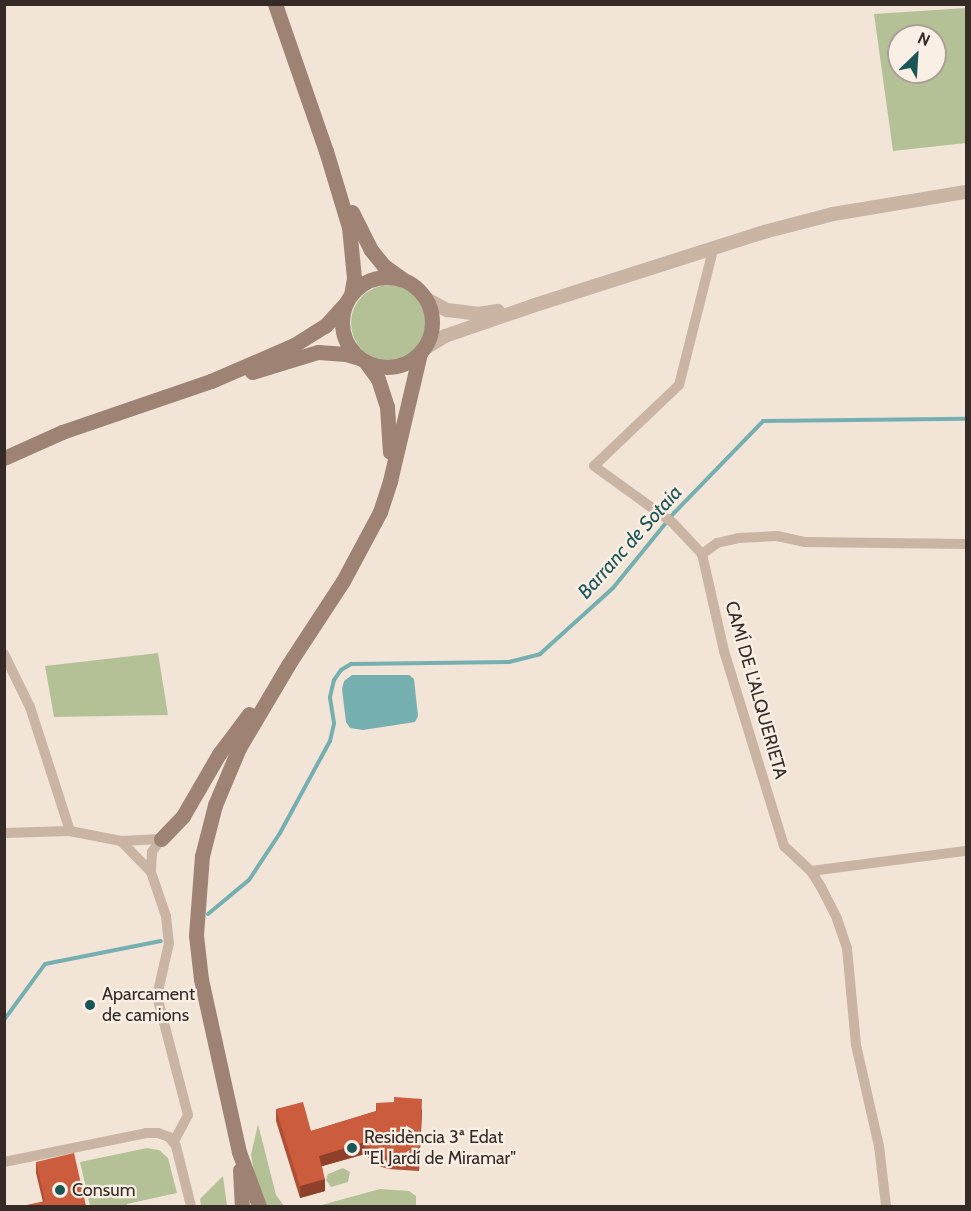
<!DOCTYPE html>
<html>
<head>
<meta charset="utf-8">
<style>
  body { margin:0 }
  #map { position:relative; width:971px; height:1211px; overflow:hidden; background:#f2e5d8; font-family:Cabin,sans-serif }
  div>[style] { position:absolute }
  .green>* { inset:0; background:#b4c197 }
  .round { border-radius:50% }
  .water>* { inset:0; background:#76afb0 }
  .stream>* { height:4px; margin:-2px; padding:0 2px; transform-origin:2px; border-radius:2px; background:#76afb0 }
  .minor>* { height:10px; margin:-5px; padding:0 5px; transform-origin:5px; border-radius:5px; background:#cab4a3 }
  .tertiary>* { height:14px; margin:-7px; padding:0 7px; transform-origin:7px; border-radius:7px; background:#cab4a3 }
  .secondary>* { height:15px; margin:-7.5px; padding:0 7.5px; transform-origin:7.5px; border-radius:7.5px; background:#9e8375 }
  .secondary>.ring { margin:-7.5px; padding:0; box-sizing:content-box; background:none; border:15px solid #9e8375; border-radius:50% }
  .wall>* { inset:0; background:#af4f34 }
  .shaded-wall>* { inset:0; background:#8e402b }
  .building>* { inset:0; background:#cb5c3d }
  .dots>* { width:16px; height:16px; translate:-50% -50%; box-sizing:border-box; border:3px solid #faefe4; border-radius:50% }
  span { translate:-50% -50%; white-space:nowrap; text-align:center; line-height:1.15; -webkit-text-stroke:4.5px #faefe4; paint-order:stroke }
  .street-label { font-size:18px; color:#352a26 }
  .poi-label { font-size:18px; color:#352a26 }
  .left { translate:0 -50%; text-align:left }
  .water-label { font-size:20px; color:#1a5558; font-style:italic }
  .frame { position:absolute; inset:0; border:6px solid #352a26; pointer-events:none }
  .north { position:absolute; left:887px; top:24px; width:60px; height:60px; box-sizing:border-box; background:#faefe4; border:2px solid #aba098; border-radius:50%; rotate:25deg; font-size:16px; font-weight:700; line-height:24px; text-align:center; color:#352a26 }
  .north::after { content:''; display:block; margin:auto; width:21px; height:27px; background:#1a5558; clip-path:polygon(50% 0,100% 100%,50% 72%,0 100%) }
</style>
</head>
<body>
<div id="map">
  <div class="green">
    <i style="clip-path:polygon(evenodd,966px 8px,966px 143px,893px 151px,874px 14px,966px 8px,899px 36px,935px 36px,935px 72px,899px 72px,899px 36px)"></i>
    <i class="round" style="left:351px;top:285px;width:76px;height:76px"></i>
    <i style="clip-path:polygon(158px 653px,168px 715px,54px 717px,45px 666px)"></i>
    <i style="clip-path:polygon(258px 1124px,276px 1195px,284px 1206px,267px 1206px,255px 1177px,251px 1155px)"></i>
    <i style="clip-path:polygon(147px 1148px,159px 1150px,168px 1158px,177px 1193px,127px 1204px,127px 1206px,90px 1206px,80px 1162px)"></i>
    <i style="clip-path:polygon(343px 1168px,350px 1172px,348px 1182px,331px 1187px,326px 1180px,328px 1174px)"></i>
    <i style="clip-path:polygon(223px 1176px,227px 1206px,201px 1206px,200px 1199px)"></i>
    <i style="clip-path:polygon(380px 1189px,409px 1191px,416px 1196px,416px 1206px,318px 1206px)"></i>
  </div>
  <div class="water">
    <i style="clip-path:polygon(352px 675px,409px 675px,414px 679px,418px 716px,415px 722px,363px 730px,350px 728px,346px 722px,342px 689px,344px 681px)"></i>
  </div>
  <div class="stream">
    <i style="left:208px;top:914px;width:53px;rotate:-39.7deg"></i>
    <i style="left:249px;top:880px;width:56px;rotate:-56.6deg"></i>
    <i style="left:280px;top:833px;width:105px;rotate:-61.5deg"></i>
    <i style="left:330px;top:741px;width:18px;rotate:-77deg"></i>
    <i style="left:334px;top:723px;width:26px;rotate:-99deg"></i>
    <i style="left:330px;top:697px;width:17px;rotate:-77deg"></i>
    <i style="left:334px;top:680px;width:12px;rotate:-55deg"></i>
    <i style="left:341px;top:670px;width:12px;rotate:-31deg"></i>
    <i style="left:351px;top:664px;width:158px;rotate:-0.7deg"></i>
    <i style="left:509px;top:662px;width:32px;rotate:-14deg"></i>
    <i style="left:540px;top:654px;width:98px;rotate:-42.1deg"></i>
    <i style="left:613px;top:588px;width:97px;rotate:-50.9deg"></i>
    <i style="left:674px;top:513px;width:128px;rotate:-45.9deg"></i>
    <i style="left:763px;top:421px;width:203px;rotate:-0.6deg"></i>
    <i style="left:4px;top:1020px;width:69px;rotate:-53.8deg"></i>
    <i style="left:45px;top:964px;width:118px;rotate:-11.2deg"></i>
  </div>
  <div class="minor">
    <i style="left:713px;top:250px;width:139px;rotate:104.1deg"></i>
    <i style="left:679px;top:385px;width:117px;rotate:136.4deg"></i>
    <i style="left:594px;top:466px;width:97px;rotate:35.8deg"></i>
    <i style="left:673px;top:523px;width:42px;rotate:46.9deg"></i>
    <i style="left:702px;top:554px;width:99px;rotate:77.2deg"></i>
    <i style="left:724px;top:651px;width:204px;rotate:72.9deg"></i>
    <i style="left:784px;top:846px;width:37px;rotate:43deg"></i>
    <i style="left:811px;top:871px;width:19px;rotate:58deg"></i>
    <i style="left:821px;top:887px;width:36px;rotate:63deg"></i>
    <i style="left:837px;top:919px;width:31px;rotate:71deg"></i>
    <i style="left:847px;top:948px;width:97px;rotate:84.7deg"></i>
    <i style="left:856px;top:1045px;width:104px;rotate:77.2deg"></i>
    <i style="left:879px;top:1146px;width:60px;rotate:83.3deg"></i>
    <i style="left:702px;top:554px;width:19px;rotate:-36deg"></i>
    <i style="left:717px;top:543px;width:22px;rotate:-13deg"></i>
    <i style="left:738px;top:538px;width:39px;rotate:-3deg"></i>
    <i style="left:777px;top:536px;width:29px;rotate:12deg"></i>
    <i style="left:805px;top:542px;width:161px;rotate:0.7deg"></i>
    <i style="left:4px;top:654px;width:59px;rotate:63.9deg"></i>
    <i style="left:30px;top:707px;width:130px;rotate:72.1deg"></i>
    <i style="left:4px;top:833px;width:66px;rotate:-1.7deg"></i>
    <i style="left:70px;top:831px;width:52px;rotate:11.1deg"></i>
    <i style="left:121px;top:841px;width:40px;rotate:-2.9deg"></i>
    <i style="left:161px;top:839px;width:16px;rotate:125deg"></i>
    <i style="left:152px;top:852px;width:20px;rotate:93deg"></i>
    <i style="left:151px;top:872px;width:46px;rotate:71.2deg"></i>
    <i style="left:166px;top:916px;width:27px;rotate:84deg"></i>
    <i style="left:169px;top:943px;width:54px;rotate:102.8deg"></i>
    <i style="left:157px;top:996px;width:123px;rotate:75.4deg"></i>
    <i style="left:188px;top:1115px;width:30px;rotate:118deg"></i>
    <i style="left:121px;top:841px;width:43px;rotate:45.9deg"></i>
    <i style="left:811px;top:871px;width:156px;rotate:-7.4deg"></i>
    <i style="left:4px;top:1162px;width:145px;rotate:-11.5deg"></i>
    <i style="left:146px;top:1133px;width:12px"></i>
    <i style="left:158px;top:1133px;width:12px;rotate:20deg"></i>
    <i style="left:169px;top:1137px;width:11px;rotate:52deg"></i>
    <i style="left:176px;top:1146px;width:62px;rotate:76deg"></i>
  </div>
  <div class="tertiary">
    <i style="left:425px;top:298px;width:25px;rotate:29deg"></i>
    <i style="left:447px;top:310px;width:31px;rotate:7deg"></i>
    <i style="left:478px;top:314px;width:20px;rotate:-9deg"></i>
    <i style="left:422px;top:350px;width:27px;rotate:-31deg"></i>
    <i style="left:445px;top:336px;width:92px;rotate:-19deg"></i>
    <i style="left:532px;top:306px;width:244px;rotate:-17.7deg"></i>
    <i style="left:764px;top:232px;width:71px;rotate:-14.6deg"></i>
    <i style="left:833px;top:214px;width:135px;rotate:-9.4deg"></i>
  </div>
  <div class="secondary">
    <i style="left:275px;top:4px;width:156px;rotate:70.9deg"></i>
    <i style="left:326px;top:151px;width:79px;rotate:73.2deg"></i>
    <i style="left:349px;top:227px;width:51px;rotate:84.4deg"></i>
    <i style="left:354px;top:278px;width:17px;rotate:100deg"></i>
    <i style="left:352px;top:212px;width:42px;rotate:63.4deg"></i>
    <i style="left:371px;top:250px;width:21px;rotate:51deg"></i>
    <i style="left:384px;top:266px;width:21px;rotate:35deg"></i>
    <i class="ring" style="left:342px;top:277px;width:75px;height:75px"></i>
    <i style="left:365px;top:361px;width:22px;rotate:54deg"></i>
    <i style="left:378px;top:379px;width:29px;rotate:72deg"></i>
    <i style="left:387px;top:407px;width:45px;rotate:86.2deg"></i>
    <i style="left:252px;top:372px;width:69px;rotate:-16.9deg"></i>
    <i style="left:318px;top:352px;width:28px;rotate:4deg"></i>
    <i style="left:346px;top:354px;width:14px;rotate:17deg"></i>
    <i style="left:4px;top:458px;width:64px;rotate:-24.1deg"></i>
    <i style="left:62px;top:432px;width:157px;rotate:-18.9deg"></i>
    <i style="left:211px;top:381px;width:90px;rotate:-23.4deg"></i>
    <i style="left:294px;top:345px;width:36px;rotate:-32deg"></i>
    <i style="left:325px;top:326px;width:31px;rotate:-48deg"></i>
    <i style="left:161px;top:839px;width:32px;rotate:-46deg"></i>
    <i style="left:183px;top:816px;width:72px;rotate:-59.9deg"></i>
    <i style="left:219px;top:754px;width:50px;rotate:-53.1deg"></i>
    <i style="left:240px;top:1170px;width:36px;rotate:87deg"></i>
    <i style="left:259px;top:1206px;width:58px;rotate:-110.3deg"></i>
    <i style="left:239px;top:1152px;width:177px;rotate:-102.4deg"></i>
    <i style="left:201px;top:979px;width:44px;rotate:-96.5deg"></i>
    <i style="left:196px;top:935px;width:79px;rotate:-85.7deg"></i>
    <i style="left:202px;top:856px;width:53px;rotate:-75.7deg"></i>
    <i style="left:215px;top:805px;width:62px;rotate:-67.2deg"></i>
    <i style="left:239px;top:748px;width:96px;rotate:-59.4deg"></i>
    <i style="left:288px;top:665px;width:100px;rotate:-56.8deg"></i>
    <i style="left:343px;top:581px;width:78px;rotate:-61.8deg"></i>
    <i style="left:380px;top:512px;width:33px;rotate:-72deg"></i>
    <i style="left:390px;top:481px;width:131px;rotate:-76.8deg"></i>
  </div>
  <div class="wall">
    <i style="clip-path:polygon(376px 1103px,422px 1110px,419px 1171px,388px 1169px,376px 1165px,365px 1154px,322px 1166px,325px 1191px,300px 1198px,276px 1121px,276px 1109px,311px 1131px,376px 1111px)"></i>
    <i style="clip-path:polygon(36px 1162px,86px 1206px,43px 1202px,36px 1173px)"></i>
  </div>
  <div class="shaded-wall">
    <i style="clip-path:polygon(422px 1099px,422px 1110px,419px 1171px,419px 1160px)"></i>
    <i style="clip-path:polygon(365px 1142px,365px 1154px,319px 1167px,319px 1156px)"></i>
    <i style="clip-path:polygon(325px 1179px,325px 1191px,300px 1198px,300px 1186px)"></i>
  </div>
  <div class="building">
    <i style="clip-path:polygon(394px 1097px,422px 1099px,419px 1160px,388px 1157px,376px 1153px,365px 1142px,319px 1156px,325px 1179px,300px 1186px,276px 1109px,303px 1102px,311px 1131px,377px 1111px,376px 1103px,394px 1102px)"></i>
    <i style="clip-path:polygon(74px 1153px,86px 1206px,22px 1206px,45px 1201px,36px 1162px)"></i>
  </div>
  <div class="dots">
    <i style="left:90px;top:1005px;background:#1a5558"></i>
    <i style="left:352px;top:1148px;background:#1a5558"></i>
    <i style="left:60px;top:1190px;background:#1a5558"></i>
  </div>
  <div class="street-label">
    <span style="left:756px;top:690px;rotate:74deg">CAMÍ DE L'ALQUERIETA</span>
  </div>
  <div class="poi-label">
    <span class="left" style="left:102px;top:1005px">Aparcament<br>de camions</span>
    <span class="left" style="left:364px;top:1148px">Residència 3ª Edat<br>"El Jardí de Miramar"</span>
    <span class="left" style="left:72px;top:1190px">Consum</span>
  </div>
  <div class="water-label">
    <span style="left:630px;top:542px;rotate:-48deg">Barranc de Sotaia</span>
  </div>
  <div class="frame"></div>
  <div class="north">N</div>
</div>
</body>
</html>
